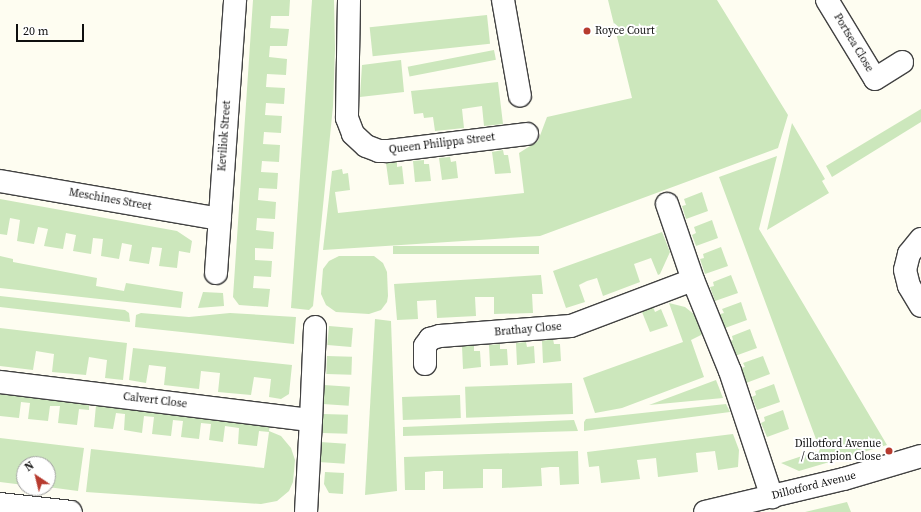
<!DOCTYPE html>
<html>
<head>
<meta charset="utf-8">
<style>
  body { margin:0 }
  #map { position:relative; width:921px; height:512px; overflow:hidden; background:#fefdf1; font-family:"Source Serif 4",serif }
  div>[style] { position:absolute }
  .green>* { inset:0; background:#cce7bc; transform-origin:0 0 }
  .roads { filter:drop-shadow(1px 0 #424242) drop-shadow(-1px 0 #424242) drop-shadow(0 1px #424242) drop-shadow(0 -1px #424242) }
  .street>* { height:22px; margin:-11px; padding:0 11px; transform-origin:11px; border-radius:11px; background:#fff }
  .dots>* { width:11px; height:11px; translate:-50% -50%; box-sizing:border-box; border:2px solid #fff; border-radius:50% }
  span { translate:-50% -50%; white-space:nowrap; text-align:center; line-height:1.15; -webkit-text-stroke:4px #fff; paint-order:stroke }
  .poi-label { font-size:11px; color:#0f0f0f }
  .left { translate:0 -50%; text-align:left }
  .right { translate:-100% -50%; text-align:right }
  .street-label { font-size:11px; color:#0f0f0f }
  .north { position:absolute; left:16px; top:456px; width:40px; height:40px; box-sizing:border-box; background:#fff; border:1px solid #9f9f9f; border-radius:50%; rotate:325deg; font-size:11px; font-weight:700; line-height:16px; text-align:center; color:#0f0f0f }
  .north::after { content:''; display:block; margin:auto; width:14px; height:18px; background:#b73b2f; clip-path:polygon(50% 0,100% 100%,50% 72%,0 100%) }
  .scale { position:absolute; left:16px; top:24px; width:68px; height:18px; box-sizing:border-box; border:2px solid #0f0f0f; border-top:0; padding-left:5px; font-size:12px; line-height:14px; white-space:nowrap; color:#0f0f0f; -webkit-text-stroke:3px #fff; paint-order:stroke }
</style>
</head>
<body>
<div id="map">
  <div class="green">
    <i style="clip-path:polygon(253px 0,290px 0,289px 16px,271px 16px,270px 28px,289px 29px,287px 46px,270px 46px,269px 57px,287px 59px,286px 75px,267px 74px,266px 87px,285px 88px,284px 104px,266px 103px,265px 115px,282px 116px,281px 133px,264px 132px,263px 144px,280px 145px,279px 162px,262px 161px,261px 172px,278px 173px,277px 189px,259px 188px,258px 200px,276px 202px,275px 219px,257px 218px,256px 230px,274px 232px,273px 249px,255px 248px,255px 260px,272px 261px,271px 277px,254px 276px,253px 288px,270px 289px,268px 307px,239px 305px,233px 297px)"></i>
    <i style="clip-path:polygon(312px 0,334px 0,335px 49px,333px 106px,313px 306px,309px 310px,291px 308px)"></i>
    <i style="clip-path:polygon(608px 0,717px 0,788px 115px,778px 148px,540px 236px,323px 250px,332px 171px,342px 169px,343px 174px,348px 173px,350px 190px,335px 192px,338px 213px,524px 193px,519px 153px,538px 141px,547px 117px,632px 98px)"></i>
    <i style="left:487px;top:15px;width:29px;height:118px;rotate:84deg"></i>
    <i style="left:494px;top:50px;width:10px;height:88px;rotate:79deg"></i>
    <i style="clip-path:polygon(401px 60px,404px 92px,360px 97px,362px 65px)"></i>
    <i style="clip-path:polygon(498px 82px,503px 124px,484px 126px,482px 106px,462px 109px,464px 128px,435px 131px,433px 117px,424px 118px,423px 113px,414px 114px,411px 91px)"></i>
    <i style="clip-path:polygon(921px 109px,921px 122px,832px 177px,826px 166px)"></i>
    <i style="clip-path:polygon(792px 123px,825px 179px,822px 181px,829px 193px,767px 230px)"></i>
    <i style="clip-path:polygon(503px 150px,504px 155px,508px 155px,511px 173px,495px 174px,492px 152px)"></i>
    <i style="clip-path:polygon(777px 156px,759px 229px,887px 445px,799px 471px,781px 463px,820px 450px,719px 177px)"></i>
    <i style="clip-path:polygon(450px 157px,451px 162px,456px 161px,458px 178px,442px 180px,439px 158px)"></i>
    <i style="clip-path:polygon(424px 160px,424px 164px,429px 164px,431px 181px,415px 182px,413px 161px)"></i>
    <i style="clip-path:polygon(397px 162px,397px 167px,402px 166px,404px 184px,389px 185px,386px 163px)"></i>
    <i style="clip-path:polygon(702px 192px,708px 211px,686px 219px,682px 206px,686px 205px,684px 199px)"></i>
    <i style="clip-path:polygon(0 199px,177px 231px,192px 241px,190px 253px,179px 251px,177px 268px,159px 266px,162px 248px,152px 247px,149px 264px,129px 261px,132px 245px,122px 243px,119px 259px,101px 256px,103px 239px,93px 238px,91px 254px,73px 251px,76px 235px,66px 233px,63px 249px,44px 246px,48px 229px,38px 227px,34px 244px,17px 241px,20px 220px,10px 218px,7px 235px,0 234px)"></i>
    <i style="clip-path:polygon(712px 220px,718px 238px,696px 246px,692px 235px,696px 233px,694px 227px)"></i>
    <i style="clip-path:polygon(662px 232px,670px 252px,660px 274px,658px 275px,651px 258px,634px 264px,640px 282px,603px 296px,597px 278px,587px 281px,579px 285px,585px 302px,566px 308px,553px 271px)"></i>
    <i style="left:539px;top:246px;width:8px;height:146px;rotate:90deg"></i>
    <i style="clip-path:polygon(721px 247px,728px 266px,705px 274px,700px 259px,704px 258px,703px 254px)"></i>
    <i style="clip-path:polygon(0 256px,13px 259px,13px 262px,97px 278px,96px 286px,124px 291px,126px 283px,183px 292px,181px 308px,0 288px)"></i>
    <i style="clip-path:polygon(339px 256px,374px 256px,383px 263px,387px 272px,388px 296px,387px 302px,381px 310px,369px 314px,336px 312px,326px 305px,321px 294px,323px 269px,329px 261px)"></i>
    <i style="clip-path:polygon(541px 275px,543px 294px,532px 294px,533px 313px,494px 314px,494px 297px,475px 297px,476px 316px,437px 318px,436px 300px,417px 301px,418px 319px,397px 320px,394px 284px)"></i>
    <i style="clip-path:polygon(731px 275px,738px 293px,715px 301px,710px 287px,714px 286px,713px 282px)"></i>
    <i style="clip-path:polygon(203px 292px,223px 293px,224px 306px,198px 308px)"></i>
    <i style="clip-path:polygon(0 296px,125px 310px,129px 313px,130px 322px,0 307px)"></i>
    <i style="clip-path:polygon(741px 302px,747px 320px,725px 328px,720px 314px,724px 313px,722px 309px)"></i>
    <i style="clip-path:polygon(669px 303px,685px 307px,695px 315px,703px 334px,691px 340px,704px 377px,622px 408px,595px 413px,583px 378px,683px 342px)"></i>
    <i style="clip-path:polygon(653px 307px,655px 312px,661px 309px,668px 326px,650px 332px,642px 312px)"></i>
    <i style="clip-path:polygon(141px 313px,189px 317px,230px 313px,296px 317px,294px 344px,135px 327px,136px 315px)"></i>
    <i style="clip-path:polygon(375px 319px,391px 321px,397px 491px,365px 495px)"></i>
    <i style="left:329px;top:326px;width:24px;height:19px;rotate:5deg"></i>
    <i style="clip-path:polygon(0 328px,127px 343px,123px 380px,105px 378px,107px 360px,89px 357px,86px 375px,52px 372px,54px 354px,36px 351px,33px 370px,0 366px)"></i>
    <i style="clip-path:polygon(750px 329px,757px 348px,735px 356px,730px 341px,733px 340px,732px 336px)"></i>
    <i style="clip-path:polygon(553px 339px,554px 344px,560px 344px,561px 361px,543px 363px,542px 341px)"></i>
    <i style="clip-path:polygon(526px 342px,527px 347px,534px 346px,535px 363px,517px 365px,516px 343px)"></i>
    <i style="clip-path:polygon(500px 344px,500px 349px,507px 349px,508px 365px,490px 366px,489px 345px)"></i>
    <i style="clip-path:polygon(474px 345px,474px 351px,480px 351px,481px 367px,463px 369px,462px 346px)"></i>
    <i style="clip-path:polygon(133px 348px,292px 365px,289px 394px,281px 399px,269px 397px,271px 379px,254px 377px,251px 395px,218px 392px,220px 373px,201px 371px,199px 389px,164px 385px,166px 367px,149px 365px,146px 383px,129px 380px)"></i>
    <i style="left:327px;top:356px;width:25px;height:18px;rotate:2deg"></i>
    <i style="clip-path:polygon(763px 356px,770px 374px,746px 383px,741px 368px,745px 367px,743px 363px)"></i>
    <i style="clip-path:polygon(716px 380px,723px 398px,649px 405px)"></i>
    <i style="left:572px;top:383px;width:31px;height:107px;rotate:88deg"></i>
    <i style="clip-path:polygon(774px 384px,780px 402px,757px 410px,752px 397px,756px 395px,755px 391px)"></i>
    <i style="left:324px;top:385px;width:26px;height:19px;rotate:4deg"></i>
    <i style="clip-path:polygon(0 394px,89px 404px,89px 410px,79px 409px,77px 425px,58px 423px,60px 406px,50px 406px,48px 421px,28px 419px,30px 403px,21px 402px,19px 418px,0 416px)"></i>
    <i style="left:460px;top:395px;width:23px;height:58px;rotate:88deg"></i>
    <i style="clip-path:polygon(726px 404px,730px 412px,584px 431px,584px 422px,586px 419px)"></i>
    <i style="clip-path:polygon(96px 405px,270px 425px,269px 431px,281px 436px,291px 448px,295px 460px,293px 482px,289px 491px,277px 501px,261px 504px,86px 492px,91px 449px,264px 468px,269px 432px,259px 431px,257px 446px,238px 444px,239px 428px,225px 426px,223px 442px,209px 440px,211px 424px,201px 423px,199px 439px,181px 437px,183px 421px,173px 420px,171px 436px,152px 434px,154px 417px,144px 416px,142px 433px,124px 430px,125px 414px,116px 413px,113px 429px,94px 427px)"></i>
    <i style="clip-path:polygon(783px 410px,789px 429px,767px 437px,761px 423px,765px 421px,764px 417px)"></i>
    <i style="left:323px;top:414px;width:25px;height:19px;rotate:2deg"></i>
    <i style="clip-path:polygon(574px 420px,578px 431px,403px 436px,403px 427px)"></i>
    <i style="clip-path:polygon(733px 434px,739px 450px,738px 467px,718px 470px,715px 451px,696px 453px,698px 472px,658px 477px,656px 458px,647px 459px,637px 460px,640px 479px,601px 483px,599px 466px,589px 467px,587px 452px)"></i>
    <i style="clip-path:polygon(0 438px,84px 448px,78px 491px,48px 487px,48px 464px,24px 464px,24px 485px,0 482px)"></i>
    <i style="left:320px;top:442px;width:26px;height:20px;rotate:4deg"></i>
    <i style="clip-path:polygon(578px 451px,579px 484px,560px 485px,559px 467px,550px 467px,541px 468px,542px 486px,502px 488px,502px 469px,483px 469px,483px 488px,443px 489px,443px 471px,434px 471px,425px 472px,425px 490px,405px 490px,404px 457px)"></i>
    <i style="clip-path:polygon(325px 472px,344px 473px,343px 494px,329px 493px,324px 484px)"></i>
    <i style="clip-path:polygon(847px 502px,851px 512px,805px 512px)"></i>
  </div>
  <div class="roads">
    <div class="street">
      <i style="left:349px;top:0;width:118px;rotate:91deg"></i>
      <i style="left:347px;top:118px;width:17px;rotate:69deg"></i>
      <i style="left:353px;top:134px;width:18px;rotate:43deg"></i>
      <i style="left:366px;top:146px;width:14px;rotate:21deg"></i>
      <i style="left:379px;top:151px;width:9px"></i>
      <i style="left:388px;top:151px;width:140px;rotate:-7deg"></i>
      <i style="left:503px;top:0;width:97px;rotate:80deg"></i>
      <i style="left:827px;top:0;width:92px;rotate:58.7deg"></i>
      <i style="left:875px;top:79px;width:32px;rotate:-32deg"></i>
      <i style="left:0;top:181px;width:223px;rotate:9.8deg"></i>
      <i style="left:667px;top:204px;width:80px;rotate:71.1deg"></i>
      <i style="left:921px;top:239px;width:19px;rotate:129deg"></i>
      <i style="left:909px;top:254px;width:16px;rotate:104deg"></i>
      <i style="left:905px;top:270px;width:16px;rotate:76deg"></i>
      <i style="left:909px;top:286px;width:23px;rotate:59deg"></i>
      <i style="left:216px;top:273px;width:274px;rotate:-86deg"></i>
      <i style="left:425px;top:364px;width:18px;rotate:-90deg"></i>
      <i style="left:425px;top:346px;width:9px;rotate:-54deg"></i>
      <i style="left:430px;top:339px;width:10px;rotate:-17deg"></i>
      <i style="left:440px;top:336px;width:131px;rotate:-4.4deg"></i>
      <i style="left:571px;top:326px;width:130px;rotate:-20.7deg"></i>
      <i style="left:693px;top:280px;width:98px;rotate:67.9deg"></i>
      <i style="left:730px;top:371px;width:133px;rotate:71.6deg"></i>
      <i style="left:0;top:382px;width:313px;rotate:7deg"></i>
      <i style="left:311px;top:420px;width:92px;rotate:93.1deg"></i>
      <i style="left:311px;top:420px;width:93px;rotate:-87.5deg"></i>
      <i style="left:0;top:504px;width:71px;rotate:6.4deg"></i>
      <i style="left:705px;top:512px;width:143px;rotate:-13.4deg"></i>
      <i style="left:844px;top:479px;width:80px;rotate:-16.6deg"></i>
    </div>
  </div>
  <div class="dots">
    <i style="left:587px;top:31px;background:#b73b2f"></i>
    <i style="left:889px;top:451px;background:#b73b2f"></i>
  </div>
  <div class="poi-label">
    <span class="left" style="left:595px;top:31px">Royce Court</span>
    <span class="right" style="left:881px;top:451px">Dillotford Avenue<br>/ Campion Close</span>
  </div>
  <div class="street-label">
    <span style="left:853px;top:43px;rotate:59deg">Portsea Close</span>
    <span style="left:225px;top:136px;rotate:-86deg">Keviliok Street</span>
    <span style="left:442px;top:144px;rotate:-7deg">Queen Philippa Street</span>
    <span style="left:110px;top:200px;rotate:10deg">Meschines Street</span>
    <span style="left:528px;top:330px;rotate:-5deg">Brathay Close</span>
    <span style="left:155px;top:401px;rotate:7deg">Calvert Close</span>
    <span style="left:814px;top:486px;rotate:-14deg">Dillotford Avenue</span>
  </div>
  <div class="north">N</div>
  <div class="scale">20 m</div>
</div>
</body>
</html>
